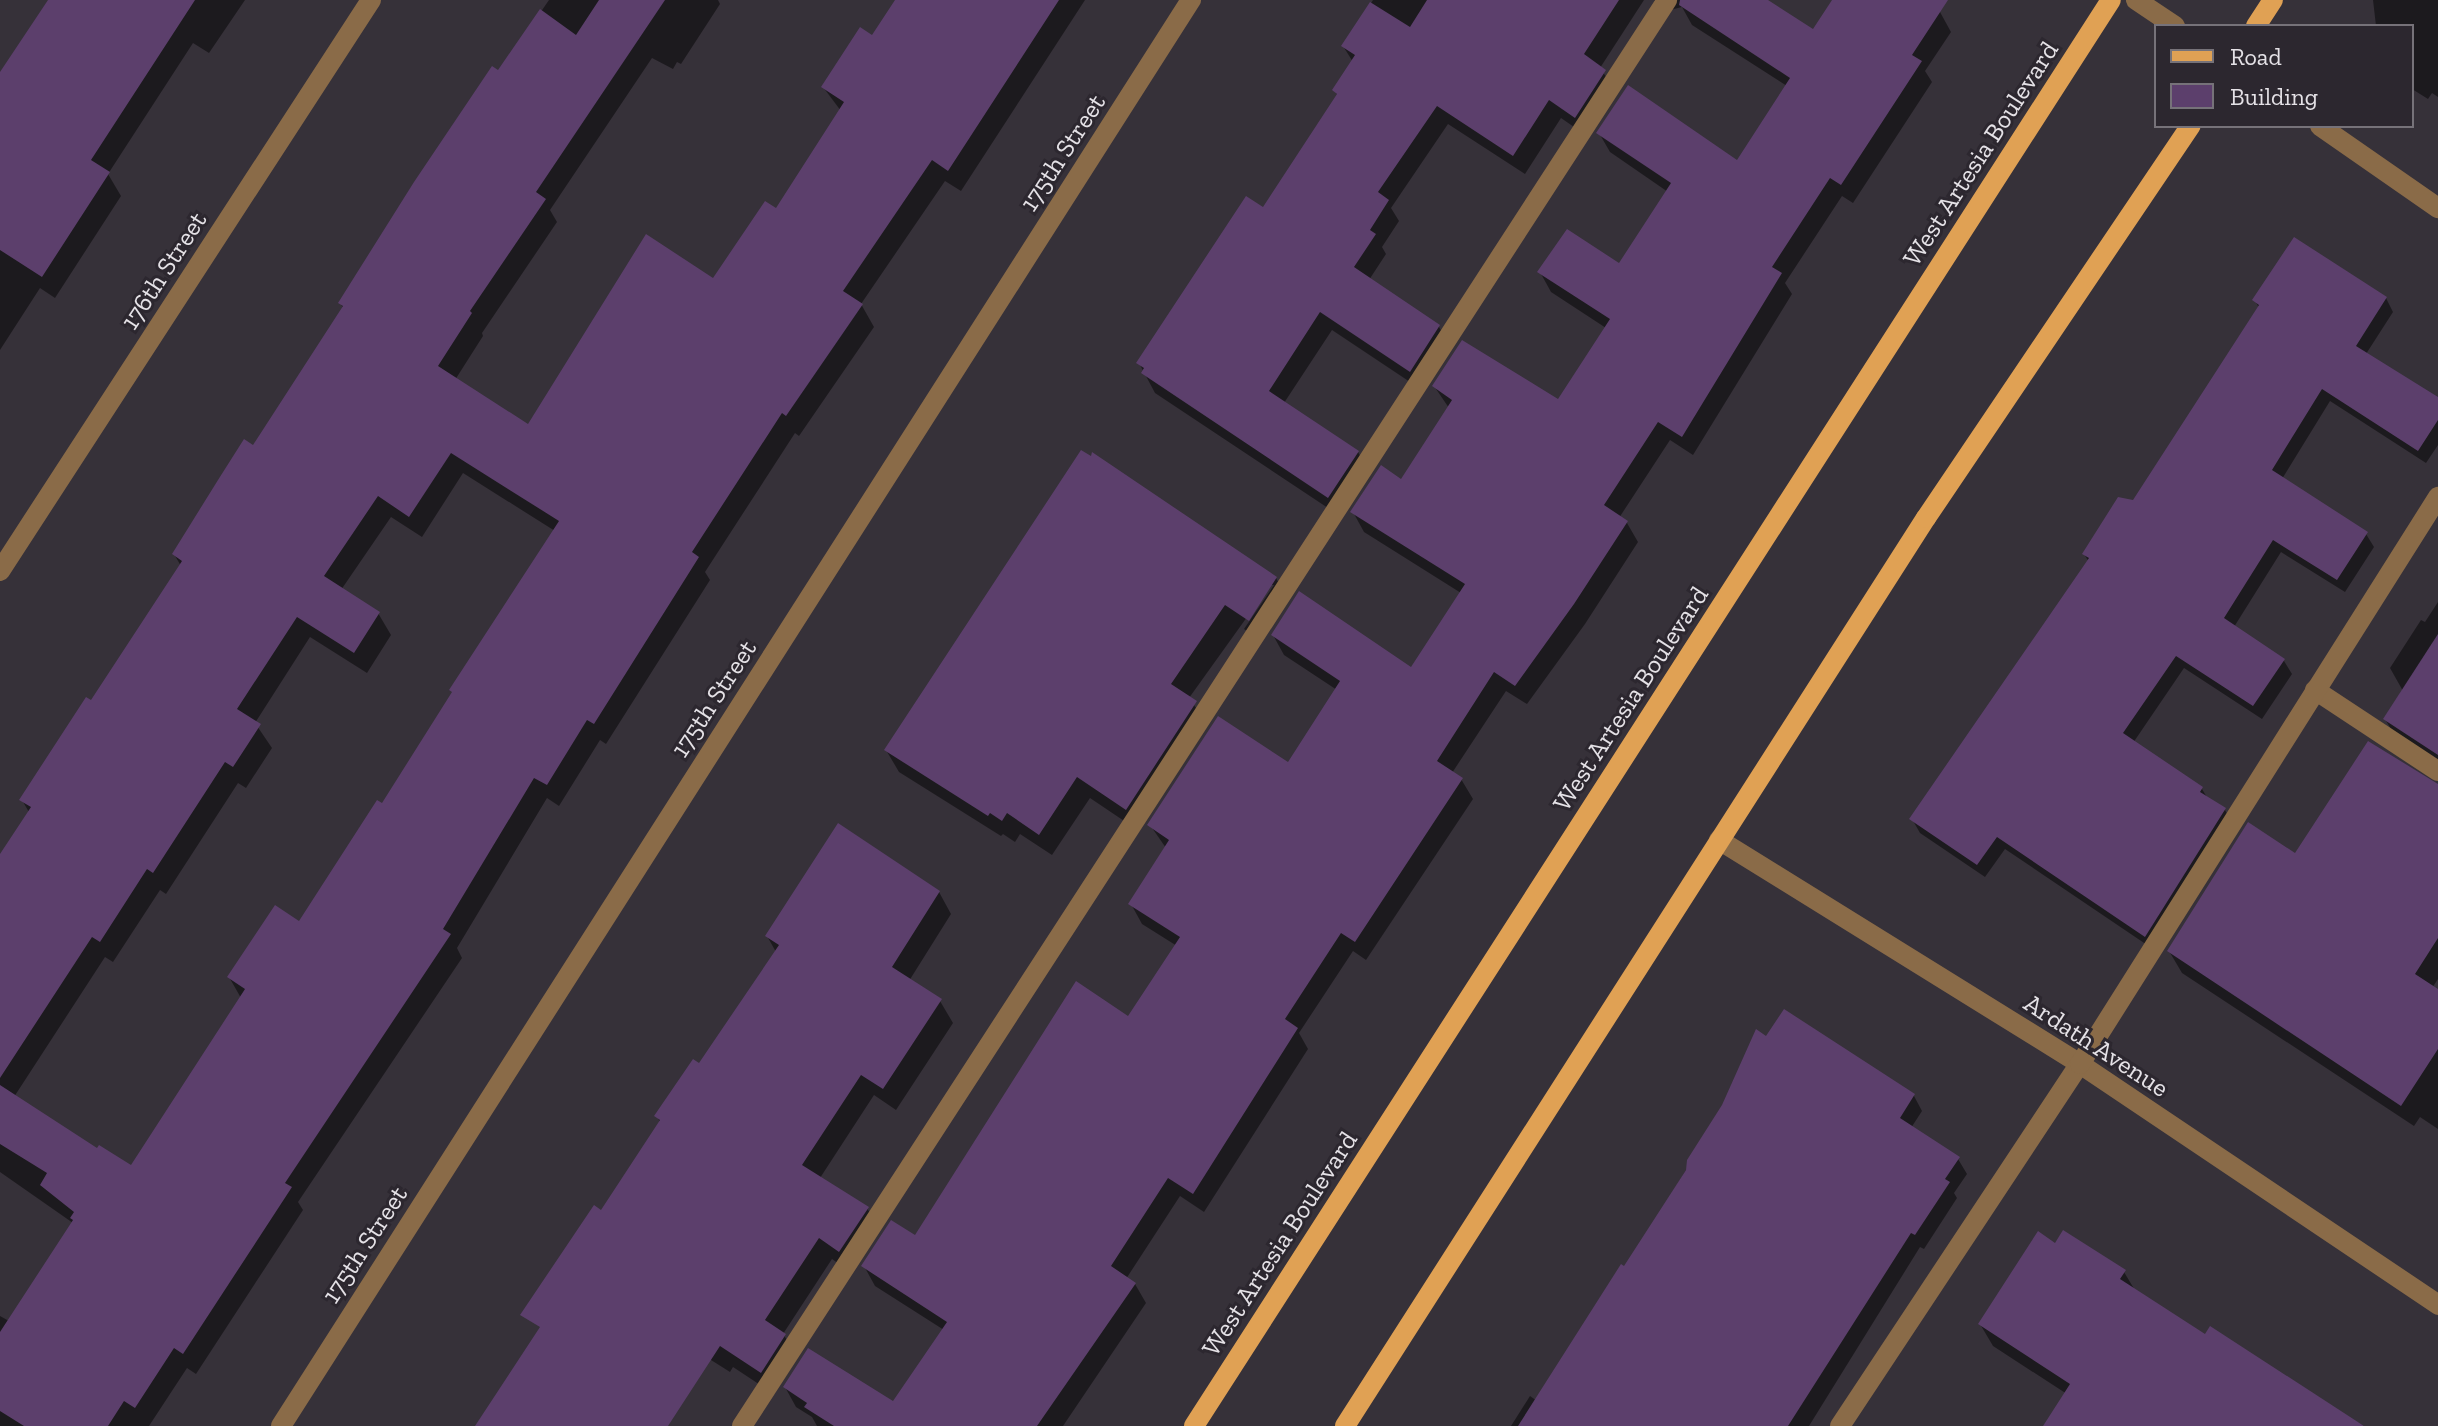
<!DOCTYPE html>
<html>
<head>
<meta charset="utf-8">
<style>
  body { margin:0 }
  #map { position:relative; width:2438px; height:1426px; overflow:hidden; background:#363139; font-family:"Zilla Slab",serif }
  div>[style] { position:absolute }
  .shadow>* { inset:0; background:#0007 }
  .building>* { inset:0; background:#5c3f6c }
  .minor>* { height:20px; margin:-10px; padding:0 10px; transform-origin:10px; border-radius:10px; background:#8a6b48 }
  .major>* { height:20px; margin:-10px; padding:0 10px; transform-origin:10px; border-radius:10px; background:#e0a154 }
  span { translate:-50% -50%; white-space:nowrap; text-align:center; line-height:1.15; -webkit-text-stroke:6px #2c272f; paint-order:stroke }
  .street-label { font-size:26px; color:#e5e2e7 }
  .legend { position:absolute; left:2154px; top:24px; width:260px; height:104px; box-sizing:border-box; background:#2c272f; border:2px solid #767279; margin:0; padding:10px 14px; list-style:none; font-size:24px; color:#e5e2e7 }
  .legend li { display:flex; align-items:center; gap:16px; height:40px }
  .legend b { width:40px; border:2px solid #767279 }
</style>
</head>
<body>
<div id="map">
  <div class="shadow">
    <i style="clip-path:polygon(61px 0,245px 0,209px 53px,193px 43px,108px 174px,121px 196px,55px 298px,40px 288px,0 350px,0 76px)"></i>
    <i style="clip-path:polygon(evenodd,549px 0,718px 0,720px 4px,681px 64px,677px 62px,673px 69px,652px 58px,550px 210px,557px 222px,482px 333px,483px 336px,455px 380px,528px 427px,714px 280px,776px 211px,841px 111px,823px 87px,872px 38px,897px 0,1085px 0,961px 191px,945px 181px,861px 304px,874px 327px,799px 436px,795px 433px,705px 572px,710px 580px,606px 744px,600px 740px,559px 806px,547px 798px,457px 948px,462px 958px,298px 1202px,303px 1210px,196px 1374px,187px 1368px,149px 1426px,0 1426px,0 1316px,9px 1321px,73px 1223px,0 1172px,0 858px,30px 814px,22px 800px,92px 703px,181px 566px,174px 554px,254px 448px,344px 309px,340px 303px,549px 0,463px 473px,555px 531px,383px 806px,300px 923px,229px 977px,241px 998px,131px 1167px,98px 1151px,14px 1097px,105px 957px,113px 962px,160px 890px,166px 894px,238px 783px,246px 788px,272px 748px,255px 723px,310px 637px,367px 673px,391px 635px,378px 613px,341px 590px,391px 517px,422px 537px,463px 473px)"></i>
    <i style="clip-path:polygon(1373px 0,1644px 0,1600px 68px,1616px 91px,1587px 136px,1561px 118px,1525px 174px,1448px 124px,1391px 208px,1399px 221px,1382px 247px,1386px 254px,1369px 280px,1439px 327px,1450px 346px,1422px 390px,1332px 330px,1284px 403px,1358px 452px,1369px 472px,1340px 516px,1155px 393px,1139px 363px,1264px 210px,1338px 96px,1334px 90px,1353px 62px,1343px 46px)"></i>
    <i style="clip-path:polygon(1654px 0,1765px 0,1813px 32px,1834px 0,1921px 0,1940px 12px,1951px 32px,1925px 71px,1932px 82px,1853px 203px,1842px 196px,1785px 283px,1792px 294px,1693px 455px,1670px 440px,1619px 518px,1627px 523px,1638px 542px,1585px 624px,1527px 704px,1506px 691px,1452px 773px,1461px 779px,1473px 799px,1366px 960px,1353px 951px,1299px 1033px,1308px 1049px,1204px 1212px,1180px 1196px,1126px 1279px,1135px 1284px,1146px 1303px,1063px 1426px,817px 1426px,812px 1417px,796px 1407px,785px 1387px,893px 1404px,944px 1330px,875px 1286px,864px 1266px,915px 1238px,1129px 1019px,1177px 946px,1142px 924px,1131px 904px,1166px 848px,1150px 825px,1288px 765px,1337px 690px,1284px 655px,1273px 635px,1412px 669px,1461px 593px,1364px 532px,1353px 512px,1402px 482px,1449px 408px,1434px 386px,1558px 402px,1606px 328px,1551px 292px,1540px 272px,1620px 265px,1668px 192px,1610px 152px,1599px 133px,1737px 163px,1787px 86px,1692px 25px,1682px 7px,1670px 10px)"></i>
    <i style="clip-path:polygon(2373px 0,2438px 0,2438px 97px,2432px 93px,2428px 99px,2412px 89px,2412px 26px,2376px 26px)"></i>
    <i style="clip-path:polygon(2386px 298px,2393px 312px,2366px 354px,2438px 400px,2438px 445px,2426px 463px,2330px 401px,2282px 479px,2366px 534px,2374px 547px,2345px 592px,2281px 552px,2234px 627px,2284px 661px,2292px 674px,2262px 719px,2184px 668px,2133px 743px,2202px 789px,2208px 799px,2225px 810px,2232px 823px,2153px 949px,2005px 849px,1985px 877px,1920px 833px,1912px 819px,2089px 562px,2084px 554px,2134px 502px,2260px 309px,2255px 301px)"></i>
    <i style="clip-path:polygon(1276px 578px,1288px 600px,1262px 641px,1244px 629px,1274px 585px,1270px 585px,1189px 698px,1208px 725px,1139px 831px,1090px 798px,1052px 855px,1020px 834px,1015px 842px,1003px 834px,1001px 836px,899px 772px,886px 750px)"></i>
    <i style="clip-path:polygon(2438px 602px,2438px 768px,2398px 741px,2385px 719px,2403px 691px,2390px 668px,2421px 620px,2425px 622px)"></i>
    <i style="clip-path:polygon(2438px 785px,2438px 979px,2432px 988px,2438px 992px,2438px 1129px,2420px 1117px,2414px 1126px,2182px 973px,2169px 951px,2296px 856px)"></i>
    <i style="clip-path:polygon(939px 892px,951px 914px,909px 981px,940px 1001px,953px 1023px,896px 1110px,874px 1095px,820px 1178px,867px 1208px,880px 1230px,852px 1273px,832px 1259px,783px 1334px,798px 1357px,774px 1394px,733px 1367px,730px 1372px,578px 1276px,602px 1212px,660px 1122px,657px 1116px,700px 1065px,776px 952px,767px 936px)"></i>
    <i style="clip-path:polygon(1767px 1039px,1914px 1096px,1922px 1111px,1911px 1128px,1958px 1159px,1967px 1174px,1954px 1193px,1957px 1198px,1924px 1249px,1920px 1247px,1809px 1426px,1511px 1426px,1530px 1396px,1537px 1401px,1625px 1269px)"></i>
    <i style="clip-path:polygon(2055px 1246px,2124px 1272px,2136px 1292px,2205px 1337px,2364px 1426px,2116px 1426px,1993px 1346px,1980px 1324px)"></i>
  </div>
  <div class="building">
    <i style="clip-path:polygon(48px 0,195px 0,91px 160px,110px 172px,42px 277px,0 250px,0 72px)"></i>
    <i style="clip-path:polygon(599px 0,665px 0,536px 192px,546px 199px,470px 311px,472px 313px,438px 366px,528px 424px,646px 234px,713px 278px,765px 201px,776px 208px,844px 102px,821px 87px,860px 27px,872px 35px,895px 0,1059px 0,948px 171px,932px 160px,843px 291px,863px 304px,786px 416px,782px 413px,692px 552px,699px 557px,594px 724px,587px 720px,547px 785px,534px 778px,443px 929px,451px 934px,285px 1183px,292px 1187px,183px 1354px,174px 1348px,135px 1408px,124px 1401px,108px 1426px,24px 1426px,0 1411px,0 1332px,73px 1220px,70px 1218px,74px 1212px,40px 1185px,47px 1173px,0 1144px,0 1085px,97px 1148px,99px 1145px,131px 1165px,245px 989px,227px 977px,275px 905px,299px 921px,377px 800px,382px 803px,452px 692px,449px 690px,559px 521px,451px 453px,409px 517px,378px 496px,324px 576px,380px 612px,354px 653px,297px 617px,237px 709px,261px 724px,233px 767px,225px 762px,153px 873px,147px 869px,100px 942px,92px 937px,0 1078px,0 854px,31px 807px,19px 800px,86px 697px,91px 700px,182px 561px,172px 554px,218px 480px,244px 439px,253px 445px,343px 306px,338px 303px,414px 182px,492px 66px,498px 70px,540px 9px,576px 35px)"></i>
    <i style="clip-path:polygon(1427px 0,1619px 0,1584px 54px,1606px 70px,1575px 118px,1549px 100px,1513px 156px,1437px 106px,1378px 192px,1389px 200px,1370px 230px,1376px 234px,1354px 267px,1440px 325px,1410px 372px,1320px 312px,1269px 391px,1359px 451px,1328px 498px,1141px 373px,1144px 368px,1136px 363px,1246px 196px,1263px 207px,1337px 94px,1332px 90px,1355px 55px,1341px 46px,1370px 2px,1410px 27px)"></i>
    <i style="clip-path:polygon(1680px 0,1768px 0,1813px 29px,1832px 0,1948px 0,1912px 55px,1922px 61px,1841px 185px,1830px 178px,1772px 267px,1782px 273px,1682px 437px,1658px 422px,1604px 505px,1628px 521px,1574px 604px,1515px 686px,1494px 672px,1437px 761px,1463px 778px,1355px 942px,1341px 933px,1285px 1019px,1298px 1028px,1193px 1194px,1168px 1178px,1111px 1266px,1136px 1283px,1037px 1426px,834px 1426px,804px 1407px,807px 1403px,783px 1387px,808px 1348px,893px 1401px,947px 1322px,861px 1266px,891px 1220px,915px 1235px,1076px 981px,1128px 1016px,1180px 937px,1128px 904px,1169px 840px,1147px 825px,1218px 716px,1288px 762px,1340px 681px,1271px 635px,1299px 591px,1411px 667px,1465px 584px,1350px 512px,1381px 465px,1401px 479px,1452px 400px,1432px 386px,1462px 340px,1558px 399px,1610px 319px,1537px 272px,1567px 229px,1619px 263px,1671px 183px,1596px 133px,1628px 85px,1737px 160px,1790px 78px,1679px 5px)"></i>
    <i style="clip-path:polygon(2294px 237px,2387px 297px,2356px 346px,2438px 397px,2438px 420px,2418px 451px,2322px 389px,2272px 470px,2368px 532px,2337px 580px,2273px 540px,2224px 618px,2285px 659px,2253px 706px,2176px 656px,2123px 733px,2203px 787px,2200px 792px,2226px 808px,2145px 937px,1997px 837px,1977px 865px,1909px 819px,2089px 558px,2082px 554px,2118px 497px,2133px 500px,2259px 305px,2252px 300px)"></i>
    <i style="clip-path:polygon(1081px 450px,1091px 456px,1092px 452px,1277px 577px,1249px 621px,1225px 605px,1171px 684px,1197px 701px,1126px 810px,1077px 777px,1039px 835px,1007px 813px,1002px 821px,990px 813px,988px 816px,884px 750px)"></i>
    <i style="clip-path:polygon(2438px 634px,2438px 755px,2383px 719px)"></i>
    <i style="clip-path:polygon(2368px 741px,2438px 784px,2438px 938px,2415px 974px,2438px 989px,2438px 1049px,2401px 1106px,2167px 951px,2248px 822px,2295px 853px)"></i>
    <i style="clip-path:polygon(838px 823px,940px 891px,892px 967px,942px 999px,883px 1089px,861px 1075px,802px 1165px,869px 1207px,839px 1252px,819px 1238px,765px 1320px,786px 1334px,761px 1373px,720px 1346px,668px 1426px,475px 1426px,540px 1327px,520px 1315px,594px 1205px,601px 1210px,660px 1120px,654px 1116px,693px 1059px,699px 1063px,779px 945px,765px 936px)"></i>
    <i style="clip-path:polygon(1784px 1009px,1915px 1094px,1900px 1118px,1960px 1157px,1945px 1179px,1950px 1182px,1915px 1235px,1911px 1233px,1788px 1426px,1518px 1426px,1621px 1264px,1624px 1266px,1686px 1170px,1687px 1160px,1722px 1105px,1756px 1029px,1766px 1036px)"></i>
    <i style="clip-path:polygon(2063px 1230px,2126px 1270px,2120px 1279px,2205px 1334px,2210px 1326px,2364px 1426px,2043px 1426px,2070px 1384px,1978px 1324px,2038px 1231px,2055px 1243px)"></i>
  </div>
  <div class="minor">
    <i style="left:2136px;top:0;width:47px;rotate:33.7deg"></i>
    <i style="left:2320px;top:126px;width:144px;rotate:34.8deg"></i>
    <i style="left:0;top:571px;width:681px;rotate:-56.99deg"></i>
    <i style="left:2315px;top:690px;width:147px;rotate:33.4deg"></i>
    <i style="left:1719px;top:840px;width:425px;rotate:31.8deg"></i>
    <i style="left:2080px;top:1064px;width:432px;rotate:33.9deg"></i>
    <i style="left:281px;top:1426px;width:1692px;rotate:-57.46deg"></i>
    <i style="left:742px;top:1426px;width:1700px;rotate:-57.03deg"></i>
    <i style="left:1840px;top:1426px;width:434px;rotate:-56.5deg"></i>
    <i style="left:2080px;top:1064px;width:671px;rotate:-57.73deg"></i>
  </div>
  <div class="major">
    <i style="left:2256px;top:26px;width:31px;rotate:-57deg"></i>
    <i style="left:1194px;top:1426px;width:1695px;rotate:-57.26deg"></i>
    <i style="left:1345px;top:1426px;width:1078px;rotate:-57.39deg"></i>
    <i style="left:1926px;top:518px;width:473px;rotate:-56deg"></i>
  </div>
  <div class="street-label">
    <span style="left:1063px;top:153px;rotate:-57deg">175th Street</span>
    <span style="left:1981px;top:154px;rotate:-57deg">West Artesia Boulevard</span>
    <span style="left:164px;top:271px;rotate:-57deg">176th Street</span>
    <span style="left:714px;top:699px;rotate:-57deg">175th Street</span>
    <span style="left:1631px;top:699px;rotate:-57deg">West Artesia Boulevard</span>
    <span style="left:2096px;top:1046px;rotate:33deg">Ardath Avenue</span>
    <span style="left:1280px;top:1244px;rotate:-57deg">West Artesia Boulevard</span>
    <span style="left:365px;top:1245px;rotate:-57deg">175th Street</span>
  </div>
  <ul class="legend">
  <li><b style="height:10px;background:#e0a154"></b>Road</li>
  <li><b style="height:22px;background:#5c3f6c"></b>Building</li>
  </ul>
</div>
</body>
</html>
